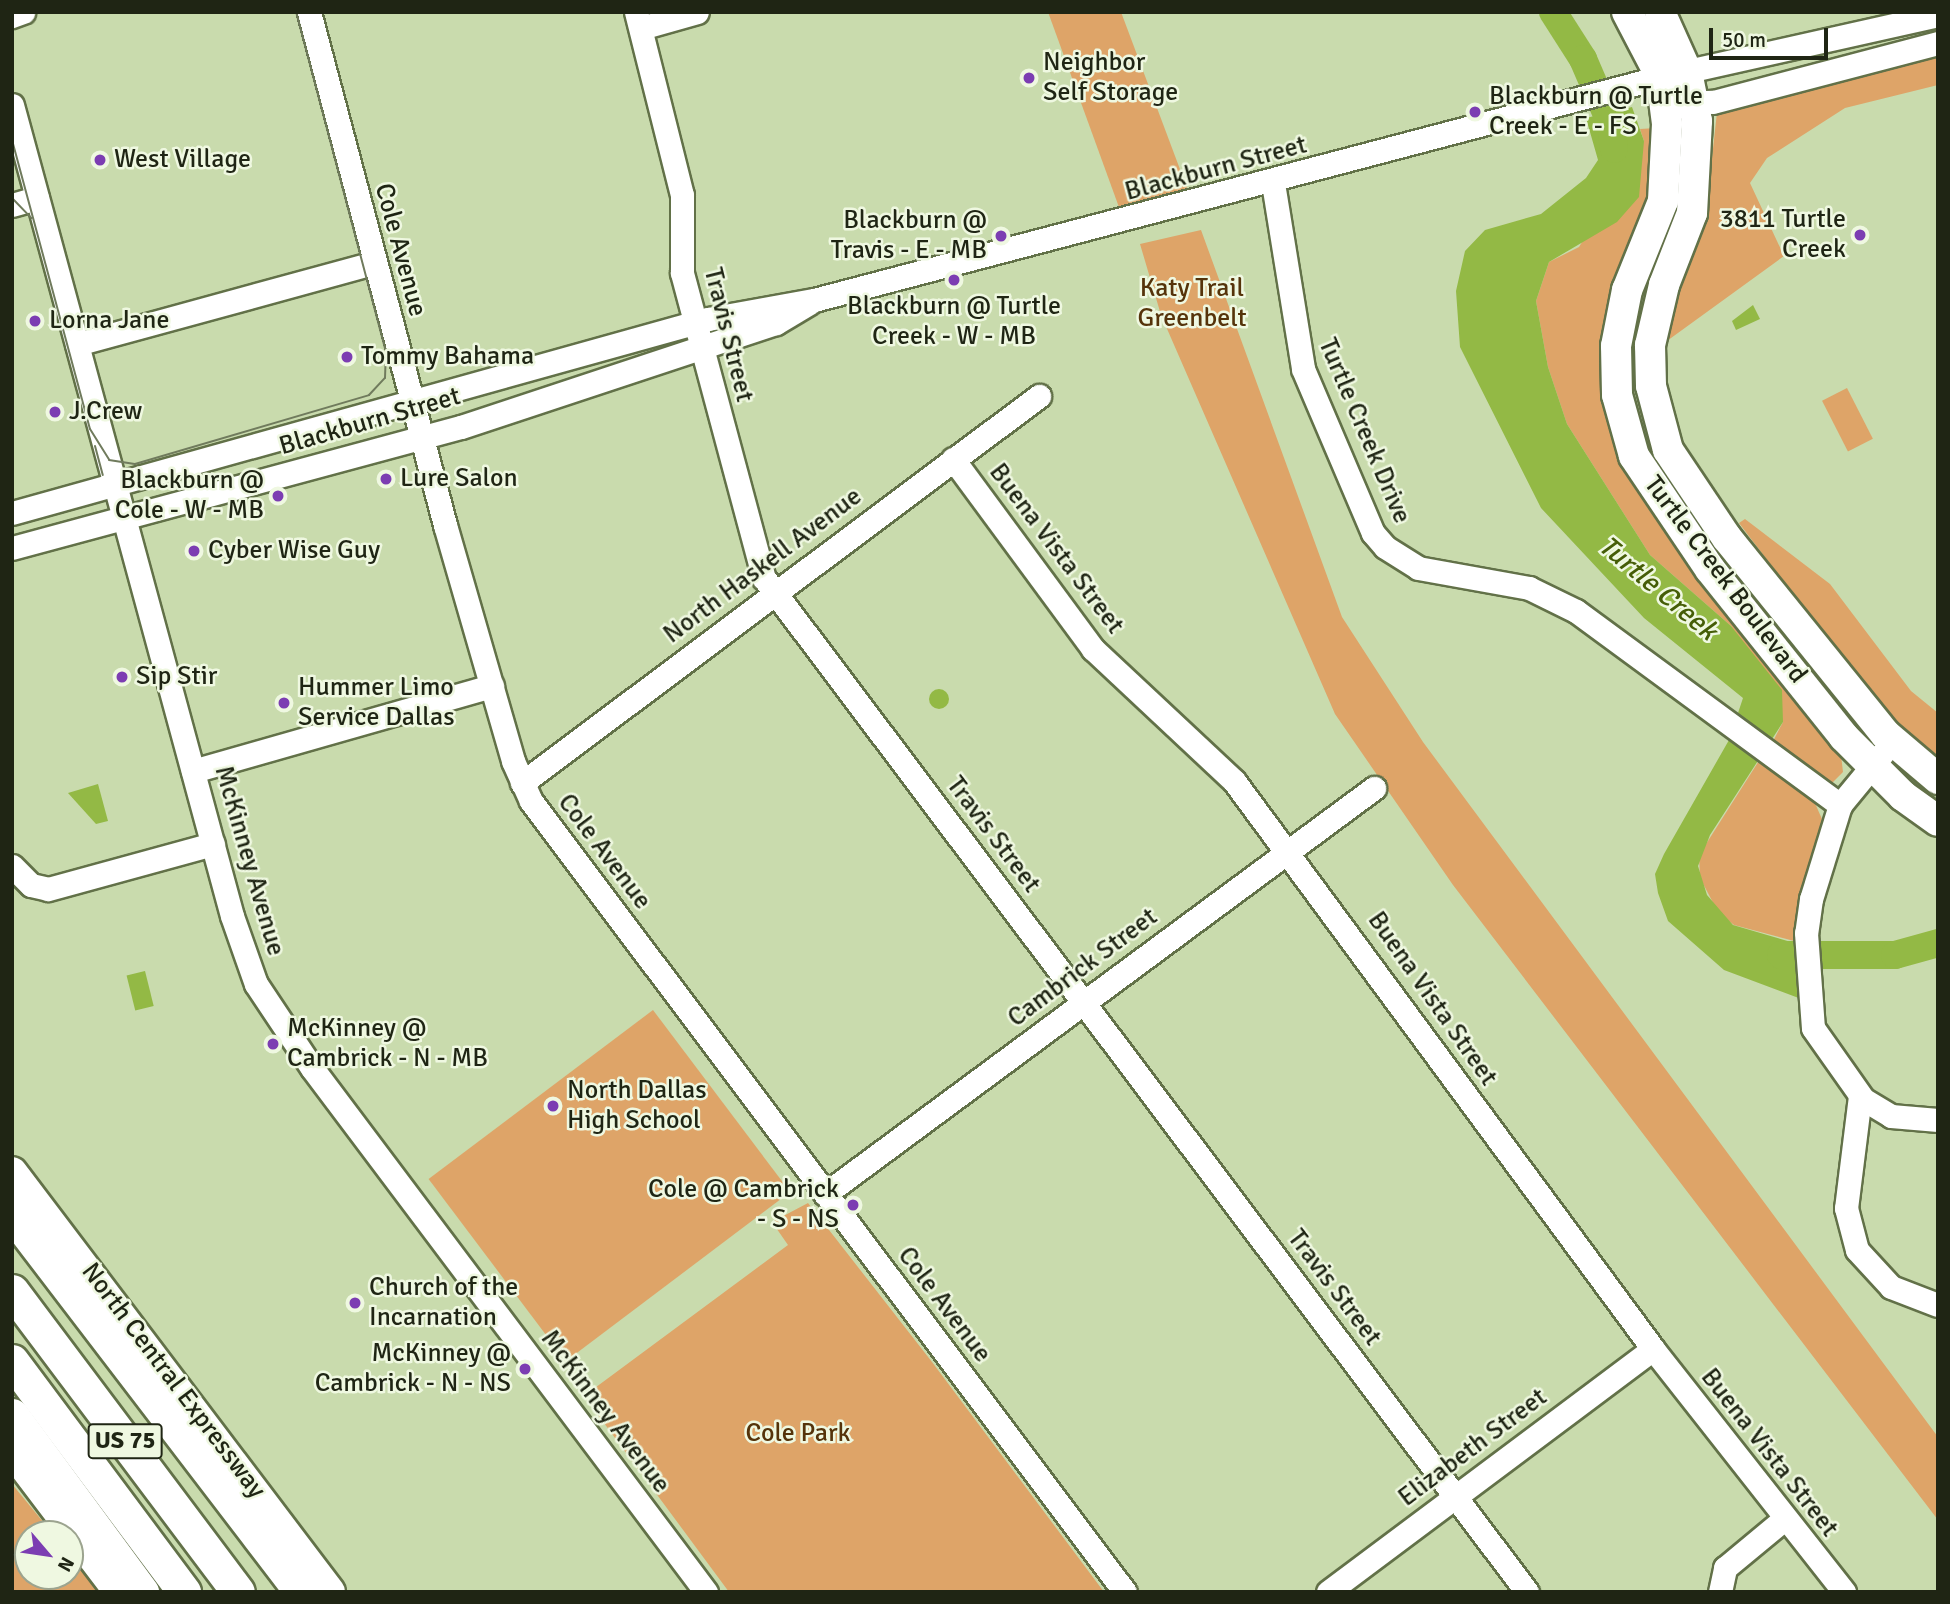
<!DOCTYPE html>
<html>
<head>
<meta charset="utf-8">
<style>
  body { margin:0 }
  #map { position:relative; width:1950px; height:1604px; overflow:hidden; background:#c9dbad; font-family:Signika,sans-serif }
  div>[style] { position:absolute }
  .green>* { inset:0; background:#dea468; transform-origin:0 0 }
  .water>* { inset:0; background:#93b945; transform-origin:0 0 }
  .round { border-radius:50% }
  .river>* { height:28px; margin:-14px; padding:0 14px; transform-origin:14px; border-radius:14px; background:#93b945 }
  .roads { filter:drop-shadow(2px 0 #627148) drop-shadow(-2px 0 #627148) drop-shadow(0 2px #627148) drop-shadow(0 -2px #627148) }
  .minor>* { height:23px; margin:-11.5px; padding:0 11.5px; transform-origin:11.5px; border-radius:11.5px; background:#fff }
  .major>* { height:30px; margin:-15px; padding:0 15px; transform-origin:15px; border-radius:15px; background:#fff }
  .highway>* { height:33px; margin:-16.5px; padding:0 16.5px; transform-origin:16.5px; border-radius:16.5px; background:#fff }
  .tram>* { height:2px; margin:-1px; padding:0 1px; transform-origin:1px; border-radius:1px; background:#707b5d }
  .dots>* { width:19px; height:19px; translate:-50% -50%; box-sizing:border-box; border:4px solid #eff8e1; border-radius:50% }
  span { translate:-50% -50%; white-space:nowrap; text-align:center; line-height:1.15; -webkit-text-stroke:5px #eff8e1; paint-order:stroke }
  .shield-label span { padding:2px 5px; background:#eff8e1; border:2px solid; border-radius:5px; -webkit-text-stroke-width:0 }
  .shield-label { font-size:24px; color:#1f2514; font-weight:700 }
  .poi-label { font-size:26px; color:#1f2514 }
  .left { translate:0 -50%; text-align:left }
  .right { translate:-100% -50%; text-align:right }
  .street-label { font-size:26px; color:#1f2514 }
  .park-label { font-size:26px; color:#55330a }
  .water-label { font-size:28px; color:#455d07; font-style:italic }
  .frame { position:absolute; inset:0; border:14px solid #1f2514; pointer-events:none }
  .north { position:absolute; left:14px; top:1520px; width:70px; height:70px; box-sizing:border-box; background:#eff8e1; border:2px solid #9ca48f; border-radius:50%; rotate:119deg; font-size:19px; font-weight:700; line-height:28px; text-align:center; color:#1f2514 }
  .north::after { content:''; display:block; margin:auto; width:24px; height:32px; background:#7c3db2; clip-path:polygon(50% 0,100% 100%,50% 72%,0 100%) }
  .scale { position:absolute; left:1709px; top:28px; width:119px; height:32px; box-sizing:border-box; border:4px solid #1f2514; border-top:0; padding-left:9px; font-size:21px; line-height:24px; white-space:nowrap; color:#1f2514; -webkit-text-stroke:5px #eff8e1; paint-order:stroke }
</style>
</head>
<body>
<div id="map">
  <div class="green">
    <i style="clip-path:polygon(1048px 12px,1121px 12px,1187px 188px,1120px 210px)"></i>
    <i style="clip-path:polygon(1938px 56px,1938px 85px,1845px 108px,1767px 158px,1750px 183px,1784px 256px,1660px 346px,1707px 204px,1717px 112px)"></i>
    <i style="clip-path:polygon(1656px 128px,1656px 182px,1619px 275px,1627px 469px,1841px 755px,1843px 772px,1831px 784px,1770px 747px,1783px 722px,1731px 626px,1650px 555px,1567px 424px,1548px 367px,1536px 301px,1549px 262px,1579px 247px,1644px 141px,1640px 129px)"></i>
    <i style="clip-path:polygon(1201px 230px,1342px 617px,1423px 742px,1938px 1437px,1938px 1520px,1453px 885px,1335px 714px,1161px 315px,1140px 244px)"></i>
    <i style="left:1847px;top:388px;width:57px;height:28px;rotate:63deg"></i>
    <i style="clip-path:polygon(1745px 519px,1830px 584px,1911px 691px,1938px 713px,1938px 763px,1894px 724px,1847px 665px,1739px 523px)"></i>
    <i style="clip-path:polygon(1762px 756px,1810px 792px,1822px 819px,1794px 941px,1734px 925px,1718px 912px,1700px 878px,1699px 855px)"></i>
    <i style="left:653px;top:1010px;width:228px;height:281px;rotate:53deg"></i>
    <i style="clip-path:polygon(808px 1203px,932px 1362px,1104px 1592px,729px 1592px,584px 1396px,788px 1245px,772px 1222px)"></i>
    <i style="clip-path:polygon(12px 1484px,53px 1534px,28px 1534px,28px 1576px,70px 1576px,70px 1555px,99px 1592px,12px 1592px)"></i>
  </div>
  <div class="water">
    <i style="clip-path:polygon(1632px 107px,1644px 141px,1639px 197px,1617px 222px,1549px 262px,1536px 301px,1548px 367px,1567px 424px,1650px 555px,1731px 626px,1782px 690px,1783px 722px,1710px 835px,1698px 866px,1707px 895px,1733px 925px,1798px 944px,1804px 1000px,1724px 970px,1668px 921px,1658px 893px,1655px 874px,1664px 854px,1729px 740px,1743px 698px,1644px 618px,1541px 508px,1460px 347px,1456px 291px,1465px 251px,1485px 230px,1541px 214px,1586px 178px,1598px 160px,1586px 118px)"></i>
    <i style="clip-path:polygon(1753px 305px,1760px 319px,1736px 330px,1732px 321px)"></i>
    <i class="round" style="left:929px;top:689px;width:20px;height:20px"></i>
    <i style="clip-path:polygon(98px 784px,108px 821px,96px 824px,68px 793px)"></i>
    <i style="left:145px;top:971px;width:36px;height:19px;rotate:76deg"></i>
  </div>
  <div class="river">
    <i style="left:1553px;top:12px;width:56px;rotate:57.4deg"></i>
    <i style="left:1583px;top:59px;width:71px;rotate:66.7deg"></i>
    <i style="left:1611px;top:124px;width:25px;rotate:83deg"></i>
    <i style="left:1781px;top:955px;width:114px"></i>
    <i style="left:1895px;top:955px;width:45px;rotate:-15.6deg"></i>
  </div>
  <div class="roads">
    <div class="minor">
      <i style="left:309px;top:12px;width:531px;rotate:75.15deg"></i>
      <i style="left:445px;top:525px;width:246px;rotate:73.9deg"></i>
      <i style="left:513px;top:761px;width:44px;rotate:65.8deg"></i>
      <i style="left:531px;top:801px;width:989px;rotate:53.1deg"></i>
      <i style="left:636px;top:12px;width:189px;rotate:75.9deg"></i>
      <i style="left:682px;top:195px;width:78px;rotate:90deg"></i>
      <i style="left:682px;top:273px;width:316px;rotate:75deg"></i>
      <i style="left:764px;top:578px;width:1269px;rotate:53.04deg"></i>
      <i style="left:12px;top:16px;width:12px;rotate:-20deg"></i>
      <i style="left:641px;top:28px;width:58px;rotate:-15.9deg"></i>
      <i style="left:1678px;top:103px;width:35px;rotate:-2deg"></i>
      <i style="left:1713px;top:102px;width:233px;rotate:-14.7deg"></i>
      <i style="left:12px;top:105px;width:840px;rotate:74.82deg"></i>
      <i style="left:232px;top:916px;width:72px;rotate:70.6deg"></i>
      <i style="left:256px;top:984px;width:101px;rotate:56.3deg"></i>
      <i style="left:312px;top:1068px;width:656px;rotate:53.06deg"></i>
      <i style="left:1273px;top:183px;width:188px;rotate:80.8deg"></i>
      <i style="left:1303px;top:369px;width:178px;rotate:66.9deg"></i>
      <i style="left:1373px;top:533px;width:18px;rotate:49deg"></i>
      <i style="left:1385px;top:547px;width:39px;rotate:32deg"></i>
      <i style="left:1418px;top:568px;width:113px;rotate:10.2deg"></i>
      <i style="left:1529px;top:588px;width:52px;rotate:26.1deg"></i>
      <i style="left:1576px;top:611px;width:328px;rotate:36.3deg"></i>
      <i style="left:12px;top:205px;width:26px;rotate:-16deg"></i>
      <i style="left:77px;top:344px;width:308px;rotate:-15.3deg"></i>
      <i style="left:953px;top:459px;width:236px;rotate:53.6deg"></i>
      <i style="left:1093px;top:649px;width:193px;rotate:43.1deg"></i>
      <i style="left:1234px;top:781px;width:706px;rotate:53.58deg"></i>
      <i style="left:1653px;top:1349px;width:309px;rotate:51.8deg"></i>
      <i style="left:12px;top:513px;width:723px;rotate:-15.58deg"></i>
      <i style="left:708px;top:319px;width:108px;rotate:-10.2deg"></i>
      <i style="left:814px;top:300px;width:876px;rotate:-14.75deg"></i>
      <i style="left:1661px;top:77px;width:284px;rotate:-12.6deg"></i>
      <i style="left:12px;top:548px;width:465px;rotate:-15.1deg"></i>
      <i style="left:461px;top:427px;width:332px;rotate:-18.3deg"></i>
      <i style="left:776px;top:323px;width:37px;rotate:-31deg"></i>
      <i style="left:1882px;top:754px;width:66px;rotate:129.5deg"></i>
      <i style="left:1840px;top:805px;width:98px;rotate:107.1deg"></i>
      <i style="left:1811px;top:899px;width:34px;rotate:98deg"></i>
      <i style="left:1806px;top:933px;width:95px;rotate:85.8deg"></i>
      <i style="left:1813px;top:1028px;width:87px;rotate:54.8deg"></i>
      <i style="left:1863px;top:1099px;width:33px;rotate:31deg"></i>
      <i style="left:1891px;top:1116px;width:47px;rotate:4.9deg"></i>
      <i style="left:193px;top:771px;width:311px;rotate:-15.9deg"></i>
      <i style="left:522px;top:783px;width:646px;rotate:-36.82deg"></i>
      <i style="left:12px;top:866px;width:27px;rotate:45deg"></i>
      <i style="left:31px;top:885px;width:17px;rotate:13deg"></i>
      <i style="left:48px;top:889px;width:171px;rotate:-15.3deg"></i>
      <i style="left:1860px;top:1096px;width:113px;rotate:97.1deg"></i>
      <i style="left:1846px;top:1208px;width:43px;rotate:75.3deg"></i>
      <i style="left:1857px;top:1250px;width:50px;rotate:47.4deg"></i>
      <i style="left:1891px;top:1287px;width:50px;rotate:21deg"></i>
      <i style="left:825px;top:1194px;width:683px;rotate:-36.48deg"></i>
      <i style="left:1328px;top:1592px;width:406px;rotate:-36.8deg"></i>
      <i style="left:1720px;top:1592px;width:25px;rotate:-78deg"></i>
      <i style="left:1725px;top:1568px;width:77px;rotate:-39.7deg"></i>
    </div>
    <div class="major">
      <i style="left:1627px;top:12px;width:73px;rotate:62.4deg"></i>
      <i style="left:1661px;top:77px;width:47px;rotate:82.7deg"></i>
      <i style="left:1667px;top:124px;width:77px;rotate:93deg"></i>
      <i style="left:1663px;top:201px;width:96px;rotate:112deg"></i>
      <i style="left:1627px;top:290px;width:57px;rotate:101.1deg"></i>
      <i style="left:1616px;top:346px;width:49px;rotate:88.8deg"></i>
      <i style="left:1617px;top:395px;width:63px;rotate:74.4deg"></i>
      <i style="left:1634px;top:456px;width:136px;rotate:56.1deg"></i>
      <i style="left:1710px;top:569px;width:215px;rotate:51.4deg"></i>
      <i style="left:1844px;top:737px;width:83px;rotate:45deg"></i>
      <i style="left:1903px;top:796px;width:43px;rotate:35.5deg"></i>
      <i style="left:1660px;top:12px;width:66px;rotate:65.8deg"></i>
      <i style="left:1687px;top:72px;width:50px;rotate:78.5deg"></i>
      <i style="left:1697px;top:121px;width:92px;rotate:93.1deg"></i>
      <i style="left:1692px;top:213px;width:77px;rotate:111.3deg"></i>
      <i style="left:1664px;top:285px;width:62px;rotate:103.1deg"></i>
      <i style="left:1650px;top:345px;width:41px;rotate:88.6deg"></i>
      <i style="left:1651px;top:386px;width:66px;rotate:75.1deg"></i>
      <i style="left:1668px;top:450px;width:106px;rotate:56.2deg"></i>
      <i style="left:1727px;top:538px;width:252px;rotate:51.1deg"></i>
      <i style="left:1885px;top:734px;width:70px;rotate:40.3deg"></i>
      <i style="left:12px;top:1172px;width:527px;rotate:52.87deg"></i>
      <i style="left:12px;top:1451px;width:177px;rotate:52.8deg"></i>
    </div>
    <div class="highway">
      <i style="left:12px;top:1214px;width:476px;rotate:52.6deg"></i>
      <i style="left:12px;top:1291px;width:376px;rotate:53.1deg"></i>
      <i style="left:12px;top:1361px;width:288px;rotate:53.3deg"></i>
      <i style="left:12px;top:1415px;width:220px;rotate:53.7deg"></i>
    </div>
  </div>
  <div class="tram">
    <i style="left:12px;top:140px;width:299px;rotate:74.9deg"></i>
    <i style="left:90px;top:429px;width:36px;rotate:58deg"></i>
    <i style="left:109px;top:460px;width:26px;rotate:9deg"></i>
    <i style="left:135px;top:464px;width:244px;rotate:-16.4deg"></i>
    <i style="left:369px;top:395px;width:23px;rotate:-47deg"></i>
    <i style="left:385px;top:378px;width:26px;rotate:-88deg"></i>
    <i style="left:386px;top:352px;width:352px;rotate:-104.8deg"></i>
    <i style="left:12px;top:198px;width:28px;rotate:46deg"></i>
    <i style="left:95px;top:446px;width:30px;rotate:75deg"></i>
  </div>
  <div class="dots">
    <i style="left:1029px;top:78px;background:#7c3db2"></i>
    <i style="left:1475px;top:112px;background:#7c3db2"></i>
    <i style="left:100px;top:160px;background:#7c3db2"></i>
    <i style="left:1860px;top:235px;background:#7c3db2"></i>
    <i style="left:1001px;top:236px;background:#7c3db2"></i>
    <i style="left:954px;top:280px;background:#7c3db2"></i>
    <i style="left:35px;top:321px;background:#7c3db2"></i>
    <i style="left:347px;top:357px;background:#7c3db2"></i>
    <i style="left:55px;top:412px;background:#7c3db2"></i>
    <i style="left:386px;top:479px;background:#7c3db2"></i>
    <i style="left:278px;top:496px;background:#7c3db2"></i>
    <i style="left:194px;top:551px;background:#7c3db2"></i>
    <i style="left:122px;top:677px;background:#7c3db2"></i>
    <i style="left:284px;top:703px;background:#7c3db2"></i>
    <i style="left:273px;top:1044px;background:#7c3db2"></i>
    <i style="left:553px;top:1106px;background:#7c3db2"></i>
    <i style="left:853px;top:1205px;background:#7c3db2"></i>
    <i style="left:355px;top:1303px;background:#7c3db2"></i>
    <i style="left:525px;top:1369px;background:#7c3db2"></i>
  </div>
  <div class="shield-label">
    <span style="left:125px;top:1441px">US 75</span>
  </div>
  <div class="poi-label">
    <span class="left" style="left:1043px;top:78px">Neighbor<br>Self Storage</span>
    <span class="left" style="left:1489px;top:112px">Blackburn @ Turtle<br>Creek - E - FS</span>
    <span class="left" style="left:114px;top:160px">West Village</span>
    <span class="right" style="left:1846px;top:235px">3811 Turtle<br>Creek</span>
    <span class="right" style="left:987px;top:236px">Blackburn @<br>Travis - E - MB</span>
    <span style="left:954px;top:322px">Blackburn @ Turtle<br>Creek - W - MB</span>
    <span class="left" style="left:49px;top:321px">Lorna Jane</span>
    <span class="left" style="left:361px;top:357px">Tommy Bahama</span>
    <span class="left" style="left:69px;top:412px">J.Crew</span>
    <span class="left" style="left:400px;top:479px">Lure Salon</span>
    <span class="right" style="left:264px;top:496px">Blackburn @<br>Cole - W - MB</span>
    <span class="left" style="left:208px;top:551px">Cyber Wise Guy</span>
    <span class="left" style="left:136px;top:677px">Sip Stir</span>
    <span class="left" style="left:298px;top:703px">Hummer Limo<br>Service Dallas</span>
    <span class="left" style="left:287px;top:1044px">McKinney @<br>Cambrick - N - MB</span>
    <span class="left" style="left:567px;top:1106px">North Dallas<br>High School</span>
    <span class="right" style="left:839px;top:1205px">Cole @ Cambrick<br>- S - NS</span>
    <span class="left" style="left:369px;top:1303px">Church of the<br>Incarnation</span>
    <span class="right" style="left:511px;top:1369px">McKinney @<br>Cambrick - N - NS</span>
  </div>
  <div class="street-label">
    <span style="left:1216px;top:169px;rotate:-15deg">Blackburn Street</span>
    <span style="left:400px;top:250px;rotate:75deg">Cole Avenue</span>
    <span style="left:728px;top:335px;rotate:76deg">Travis Street</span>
    <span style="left:370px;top:422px;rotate:-16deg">Blackburn Street</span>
    <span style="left:1364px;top:431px;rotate:67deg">Turtle Creek Drive</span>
    <span style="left:1056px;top:549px;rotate:53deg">Buena Vista Street</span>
    <span style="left:763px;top:566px;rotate:-37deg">North Haskell Avenue</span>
    <span style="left:1725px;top:580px;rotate:53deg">Turtle Creek Boulevard</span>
    <span style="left:993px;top:835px;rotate:53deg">Travis Street</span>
    <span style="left:604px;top:852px;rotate:53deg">Cole Avenue</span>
    <span style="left:249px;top:861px;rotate:74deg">McKinney Avenue</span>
    <span style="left:1083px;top:968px;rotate:-37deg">Cambrick Street</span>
    <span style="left:1432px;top:999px;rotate:55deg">Buena Vista Street</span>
    <span style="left:1334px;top:1288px;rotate:53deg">Travis Street</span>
    <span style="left:944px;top:1305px;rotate:53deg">Cole Avenue</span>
    <span style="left:173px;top:1381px;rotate:53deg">North Central Expressway</span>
    <span style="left:605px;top:1412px;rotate:53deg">McKinney Avenue</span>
    <span style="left:1473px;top:1448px;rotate:-37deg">Elizabeth Street</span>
    <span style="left:1769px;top:1453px;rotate:52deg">Buena Vista Street</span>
  </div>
  <div class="park-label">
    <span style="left:1192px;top:304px">Katy Trail<br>Greenbelt</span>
    <span style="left:798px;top:1434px">Cole Park</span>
  </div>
  <div class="water-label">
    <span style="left:1658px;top:588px;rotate:40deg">Turtle Creek</span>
  </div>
  <div class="frame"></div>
  <div class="north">N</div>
  <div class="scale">50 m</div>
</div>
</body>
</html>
